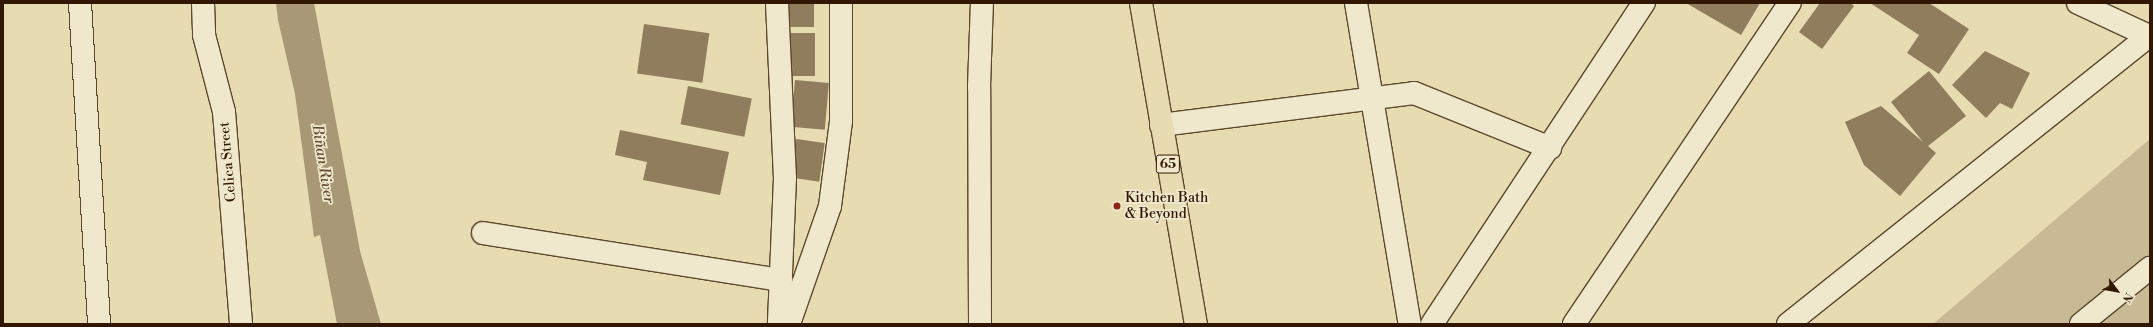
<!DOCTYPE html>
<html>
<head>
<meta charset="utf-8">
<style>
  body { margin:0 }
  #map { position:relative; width:2153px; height:327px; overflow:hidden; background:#e7dbb2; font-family:"Libre Bodoni",serif }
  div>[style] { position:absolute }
  .green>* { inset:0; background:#c8ba94 }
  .water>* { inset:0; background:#a99875 }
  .building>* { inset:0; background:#907d5d; transform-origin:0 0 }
  .roads { filter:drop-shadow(1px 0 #5e482c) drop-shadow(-1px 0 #5e482c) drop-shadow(0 1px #5e482c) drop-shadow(0 -1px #5e482c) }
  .minor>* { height:22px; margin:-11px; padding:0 11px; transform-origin:11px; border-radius:11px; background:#efe8cd }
  .highway>* { height:22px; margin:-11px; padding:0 11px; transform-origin:11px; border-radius:11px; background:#e7dbb2 }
  .dots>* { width:11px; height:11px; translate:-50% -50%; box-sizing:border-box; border:2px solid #efe8cd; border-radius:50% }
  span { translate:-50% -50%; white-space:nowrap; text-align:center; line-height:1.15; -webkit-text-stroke:3.5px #efe8cd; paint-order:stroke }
  .shield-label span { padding:1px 3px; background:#efe8cd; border:1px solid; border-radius:3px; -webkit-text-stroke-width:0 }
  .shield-label { font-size:13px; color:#311700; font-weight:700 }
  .street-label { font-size:14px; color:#311700 }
  .poi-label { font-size:14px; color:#311700 }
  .left { translate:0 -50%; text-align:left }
  .water-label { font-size:15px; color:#614b2f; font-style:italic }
  .frame { position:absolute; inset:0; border:4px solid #311700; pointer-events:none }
  .north { position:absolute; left:2097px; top:271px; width:40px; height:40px; -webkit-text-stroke:3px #efe8cd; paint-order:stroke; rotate:122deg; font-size:11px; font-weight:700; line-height:16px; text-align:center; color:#311700 }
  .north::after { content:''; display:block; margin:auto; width:14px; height:18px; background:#311700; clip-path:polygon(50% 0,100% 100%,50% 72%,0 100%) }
</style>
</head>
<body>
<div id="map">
  <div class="green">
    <i style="clip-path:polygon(2150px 139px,2150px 324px,1933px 324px)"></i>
  </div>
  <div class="water">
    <i style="clip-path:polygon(276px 3px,314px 3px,360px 251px,381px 324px,337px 324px,320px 235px,314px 237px,295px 94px,278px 20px)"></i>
  </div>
  <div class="building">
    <i style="left:785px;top:3px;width:29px;height:24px"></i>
    <i style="clip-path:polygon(1686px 3px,1760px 3px,1741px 35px)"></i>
    <i style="clip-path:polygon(1820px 3px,1851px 3px,1854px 6px,1822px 49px,1799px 32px)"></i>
    <i style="clip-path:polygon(1870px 3px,1929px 3px,1969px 29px,1939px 74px,1907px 53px,1919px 35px)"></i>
    <i style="left:644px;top:24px;width:66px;height:50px;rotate:8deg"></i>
    <i style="left:815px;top:33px;width:43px;height:29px;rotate:90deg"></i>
    <i style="clip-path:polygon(1985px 51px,2030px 73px,2012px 109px,2000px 103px,1986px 118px,1952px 85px)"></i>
    <i style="clip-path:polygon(1929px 71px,1966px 116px,1928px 146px,1936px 153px,1900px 196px,1864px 165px,1845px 122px,1881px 106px,1923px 142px,1891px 102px)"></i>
    <i style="left:795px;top:80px;width:34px;height:47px;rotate:5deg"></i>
    <i style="left:688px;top:86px;width:65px;height:39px;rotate:11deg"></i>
    <i style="clip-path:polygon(620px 130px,729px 152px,720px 195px,643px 180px,647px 162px,615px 155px)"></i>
    <i style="left:796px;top:139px;width:29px;height:39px;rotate:8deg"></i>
  </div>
  <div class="roads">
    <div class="minor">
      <i style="left:80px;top:3px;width:322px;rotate:86.6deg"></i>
      <i style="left:203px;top:3px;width:32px;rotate:88deg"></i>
      <i style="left:204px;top:35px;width:80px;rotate:75.4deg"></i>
      <i style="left:224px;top:112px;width:213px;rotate:85.4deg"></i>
      <i style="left:777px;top:3px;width:175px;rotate:87.4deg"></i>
      <i style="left:785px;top:178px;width:146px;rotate:92.4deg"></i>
      <i style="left:1356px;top:3px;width:326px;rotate:80.5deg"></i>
      <i style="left:2078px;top:3px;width:78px;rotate:24.9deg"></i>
      <i style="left:1161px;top:125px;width:255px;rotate:-7.2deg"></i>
      <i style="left:1414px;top:93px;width:147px;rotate:22deg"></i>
      <i style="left:483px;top:233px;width:302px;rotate:9deg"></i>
      <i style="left:789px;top:324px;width:125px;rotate:-70.8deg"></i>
      <i style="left:830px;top:206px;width:86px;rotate:-82.6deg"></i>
      <i style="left:841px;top:121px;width:118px;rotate:-90deg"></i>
      <i style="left:980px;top:324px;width:237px;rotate:-90.2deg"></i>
      <i style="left:979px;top:87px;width:84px;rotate:-88deg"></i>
      <i style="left:1432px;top:324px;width:385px;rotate:-56.6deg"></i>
      <i style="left:1574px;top:324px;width:387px;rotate:-56.1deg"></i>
      <i style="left:1788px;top:324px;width:463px;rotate:-38.6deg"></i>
      <i style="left:2081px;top:324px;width:89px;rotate:-39.1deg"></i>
    </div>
    <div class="highway">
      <i style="left:1141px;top:3px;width:326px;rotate:80.3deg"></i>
    </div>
  </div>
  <div class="dots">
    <i style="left:1117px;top:206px;background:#8f2418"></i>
  </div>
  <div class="shield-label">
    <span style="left:1168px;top:164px">65</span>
  </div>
  <div class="street-label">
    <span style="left:228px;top:162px;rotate:-95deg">Celica Street</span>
  </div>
  <div class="poi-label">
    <span class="left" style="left:1125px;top:206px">Kitchen Bath<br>&amp; Beyond</span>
  </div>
  <div class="water-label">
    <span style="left:323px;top:164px;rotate:81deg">Biñan River</span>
  </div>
  <div class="frame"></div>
  <div class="north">N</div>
</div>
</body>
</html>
